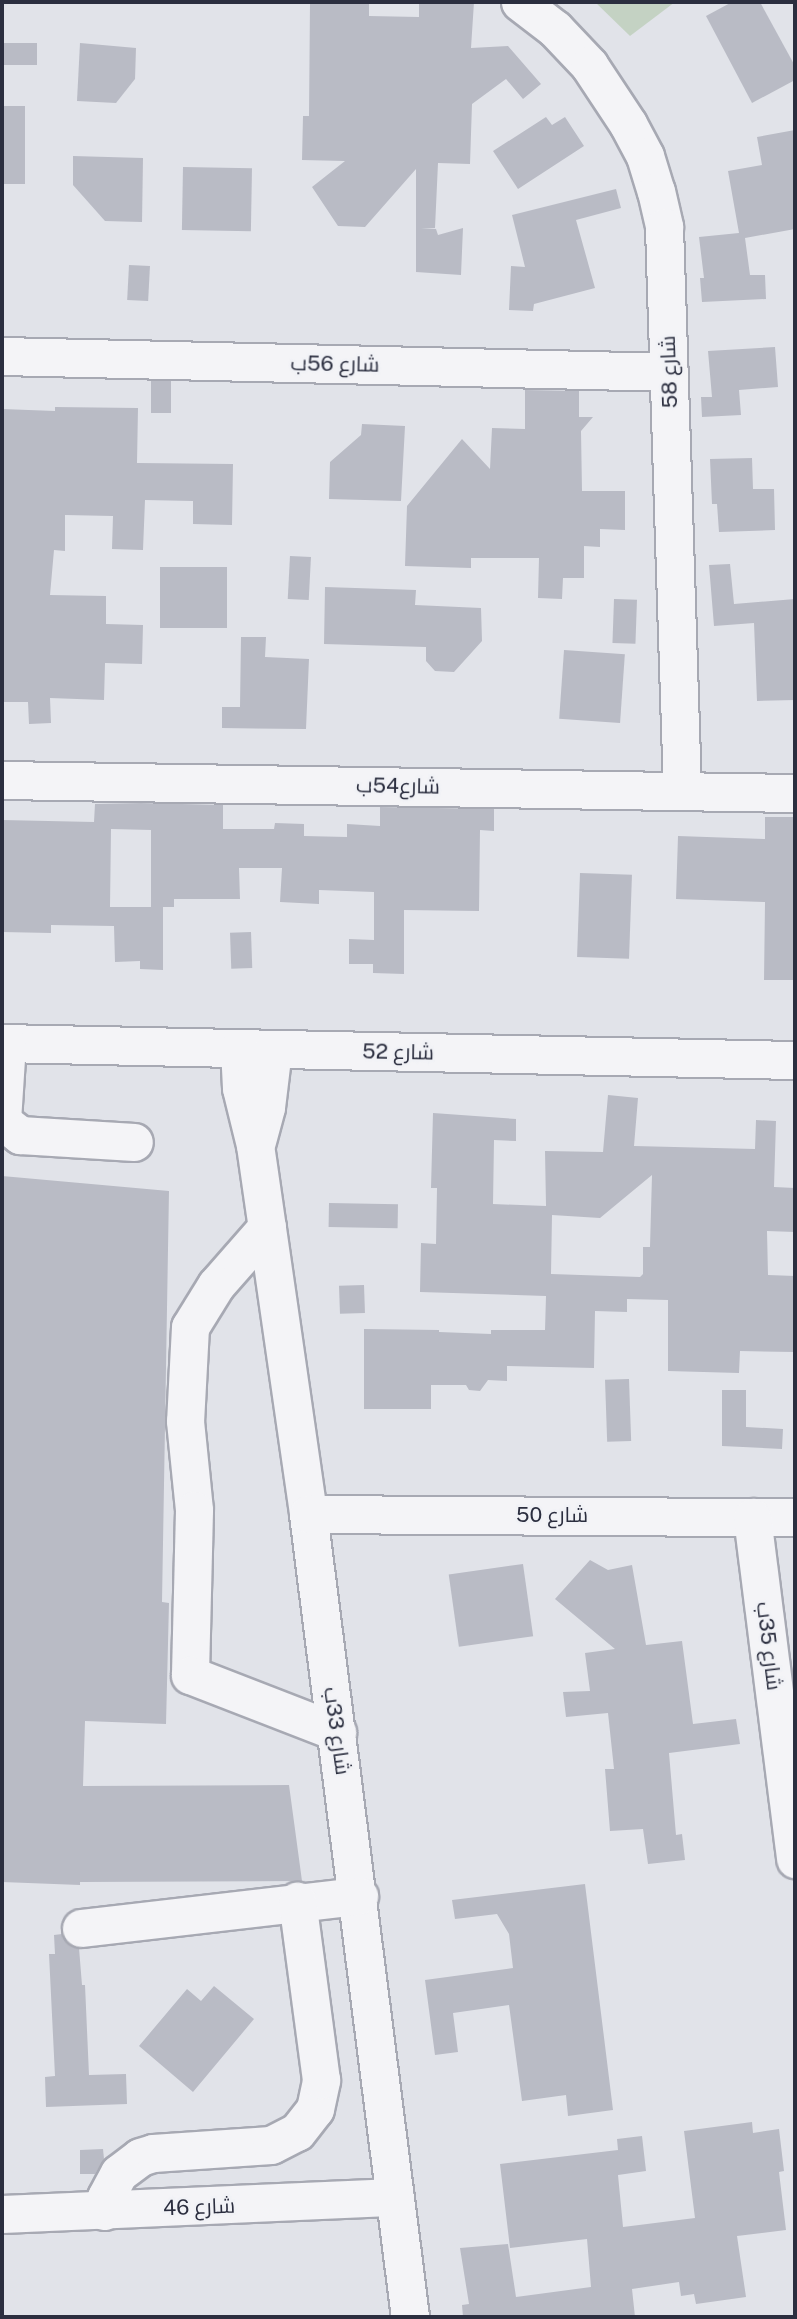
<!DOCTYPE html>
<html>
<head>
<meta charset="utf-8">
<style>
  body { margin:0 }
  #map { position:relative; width:797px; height:2319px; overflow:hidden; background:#e1e3e9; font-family:"Public Sans",Cairo,sans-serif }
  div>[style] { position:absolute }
  .green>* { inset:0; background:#c4d2c3 }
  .building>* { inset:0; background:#b9bbc5; transform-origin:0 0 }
  .roads { filter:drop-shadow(2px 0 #a7a9b3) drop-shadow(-2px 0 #a7a9b3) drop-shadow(0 2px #a7a9b3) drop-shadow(0 -2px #a7a9b3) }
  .minor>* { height:37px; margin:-18.5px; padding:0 18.5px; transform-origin:18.5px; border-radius:18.5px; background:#f4f4f7 }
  span { translate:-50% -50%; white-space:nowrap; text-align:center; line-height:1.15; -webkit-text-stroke:5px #f1f2f6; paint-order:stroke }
  .street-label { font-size:21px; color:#2b2e3f }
  .frame { position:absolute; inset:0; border:4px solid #2b2e3f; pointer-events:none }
</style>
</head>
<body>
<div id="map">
  <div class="green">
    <i style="clip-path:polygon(595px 2px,675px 2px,630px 36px)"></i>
  </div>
  <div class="building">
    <i style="clip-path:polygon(310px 2px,355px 2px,369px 4px,369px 16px,419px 17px,419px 2px,474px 2px,471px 48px,508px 46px,541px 84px,523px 99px,506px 79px,472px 104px,470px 164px,438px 163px,435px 228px,421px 228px,436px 229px,438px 235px,463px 228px,461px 275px,416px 272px,416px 169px,365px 227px,338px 226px,312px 187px,345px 161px,302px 160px,303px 116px,309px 116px)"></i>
    <i style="clip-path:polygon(732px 2px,760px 2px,795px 66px,795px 80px,752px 103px,706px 16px)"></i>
    <i style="left:2px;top:43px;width:35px;height:22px"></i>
    <i style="clip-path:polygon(80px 43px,136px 48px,135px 79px,116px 103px,77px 101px)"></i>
    <i style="left:2px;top:106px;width:23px;height:78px"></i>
    <i style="clip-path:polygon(546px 117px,552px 125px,565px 117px,584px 146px,518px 189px,493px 151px)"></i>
    <i style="clip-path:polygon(795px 130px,795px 229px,745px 238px,750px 275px,765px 275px,766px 299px,702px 302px,700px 278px,704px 278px,699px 237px,739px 233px,728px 171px,762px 165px,757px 137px)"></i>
    <i style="clip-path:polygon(73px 156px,143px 158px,142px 222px,105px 221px,73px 185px)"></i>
    <i style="left:183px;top:167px;width:69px;height:63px;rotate:1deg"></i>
    <i style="clip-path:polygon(616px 189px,621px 208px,576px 220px,595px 288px,534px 304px,533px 311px,509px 310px,511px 266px,525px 267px,512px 215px)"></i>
    <i style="left:129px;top:265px;width:21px;height:35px;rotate:3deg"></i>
    <i style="clip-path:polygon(775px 347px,778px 387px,739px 390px,741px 415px,702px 417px,701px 397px,712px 397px,708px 351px)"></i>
    <i style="left:151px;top:381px;width:20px;height:32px"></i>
    <i style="clip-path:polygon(525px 390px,579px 391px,579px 417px,593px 417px,581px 431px,582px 491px,625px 491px,625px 530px,600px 529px,600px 547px,584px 546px,584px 578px,563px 578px,562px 599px,538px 598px,539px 558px,471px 558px,471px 568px,405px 566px,407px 506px,462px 439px,490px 469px,492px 428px,525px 429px)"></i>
    <i style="clip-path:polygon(55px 407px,138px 408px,137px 463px,233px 464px,232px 525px,193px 524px,193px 501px,145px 500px,143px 550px,112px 549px,113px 516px,65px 515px,65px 551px,54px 550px,50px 595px,106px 596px,106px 624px,143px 625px,142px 664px,105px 663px,104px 700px,50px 698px,51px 723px,29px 724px,28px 702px,2px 702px,2px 409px,55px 411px)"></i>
    <i style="clip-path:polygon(362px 424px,405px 426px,401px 501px,329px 499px,330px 462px,361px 435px)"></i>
    <i style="clip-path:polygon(752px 458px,753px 489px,774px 489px,775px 530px,719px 532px,717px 504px,712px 504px,710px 459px)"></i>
    <i style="left:290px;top:556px;width:21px;height:43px;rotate:3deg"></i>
    <i style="clip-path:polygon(730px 564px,734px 604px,795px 599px,795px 700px,757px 701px,754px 623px,714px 626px,709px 565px)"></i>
    <i style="left:160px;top:567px;width:67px;height:61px"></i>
    <i style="clip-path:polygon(325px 587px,416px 590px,415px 605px,481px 608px,482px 641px,454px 672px,435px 671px,426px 661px,426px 647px,324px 644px)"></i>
    <i style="left:614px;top:599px;width:23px;height:44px;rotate:2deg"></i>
    <i style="clip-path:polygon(241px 637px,266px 637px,265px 657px,309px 659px,306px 729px,222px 728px,222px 707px,240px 707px)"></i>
    <i style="left:564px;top:650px;width:61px;height:69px;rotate:4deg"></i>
    <i style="clip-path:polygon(evenodd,141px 803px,223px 805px,223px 829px,274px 829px,275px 823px,304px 824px,304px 836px,347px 837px,347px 824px,380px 826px,380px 807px,494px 809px,494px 831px,480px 830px,479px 911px,404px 910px,404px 974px,373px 973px,373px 964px,349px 964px,349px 939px,374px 940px,374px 892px,319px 890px,319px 904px,280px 902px,282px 868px,239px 868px,240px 899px,174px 899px,174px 907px,163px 907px,163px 970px,140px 969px,140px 961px,115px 962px,114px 926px,51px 925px,51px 933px,2px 932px,2px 820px,94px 822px,95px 804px,141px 803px,111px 829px,151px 830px,151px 907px,110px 907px,111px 829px)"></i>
    <i style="clip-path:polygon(765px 817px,795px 817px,795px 980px,764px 980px,765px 902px,676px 899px,678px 836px,765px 839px)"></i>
    <i style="left:580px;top:873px;width:52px;height:84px;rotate:2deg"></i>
    <i style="left:251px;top:932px;width:36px;height:21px;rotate:88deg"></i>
    <i style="clip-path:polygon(evenodd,608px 1095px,638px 1098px,634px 1146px,755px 1149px,756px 1120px,776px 1121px,774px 1187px,795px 1188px,795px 1232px,767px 1231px,768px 1275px,795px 1276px,795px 1352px,740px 1351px,739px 1373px,668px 1371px,668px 1300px,627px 1299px,627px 1312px,595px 1311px,594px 1368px,507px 1366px,507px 1381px,488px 1380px,480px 1391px,469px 1390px,466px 1385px,431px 1385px,431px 1409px,364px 1409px,364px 1329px,439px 1330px,439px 1332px,491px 1334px,491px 1330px,545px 1330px,546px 1296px,420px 1292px,421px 1243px,436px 1244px,437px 1188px,431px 1188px,433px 1113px,516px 1119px,516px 1141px,494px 1140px,493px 1204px,546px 1206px,545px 1151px,603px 1152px,608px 1095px,652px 1175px,650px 1247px,643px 1247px,643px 1274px,640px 1277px,551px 1274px,552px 1215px,600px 1218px,652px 1175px)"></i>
    <i style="clip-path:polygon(2px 1176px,169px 1191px,162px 1602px,169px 1603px,166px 1724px,85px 1721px,83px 1786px,289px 1785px,302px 1881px,80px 1882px,80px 1885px,2px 1882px)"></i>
    <i style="left:329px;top:1203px;width:69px;height:24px;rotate:1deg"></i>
    <i style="left:364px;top:1285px;width:28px;height:25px;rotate:88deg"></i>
    <i style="left:629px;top:1379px;width:62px;height:24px;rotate:88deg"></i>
    <i style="clip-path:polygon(722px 1390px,746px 1390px,746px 1427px,783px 1429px,782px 1449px,722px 1446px)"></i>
    <i style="clip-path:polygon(590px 1560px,608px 1570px,632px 1565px,646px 1645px,682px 1641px,693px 1724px,736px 1719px,740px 1744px,669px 1753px,676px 1835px,682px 1834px,685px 1860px,648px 1864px,643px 1829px,610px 1831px,605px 1769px,614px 1769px,608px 1713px,566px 1717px,563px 1692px,590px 1691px,585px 1653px,615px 1649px,555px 1599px)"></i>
    <i style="left:523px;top:1564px;width:73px;height:75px;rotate:82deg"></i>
    <i style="clip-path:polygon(585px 1884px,613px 2110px,568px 2116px,566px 2095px,522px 2101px,509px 2005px,453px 2013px,458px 2052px,435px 2055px,425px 1980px,513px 1968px,509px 1934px,497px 1914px,455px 1919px,452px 1900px)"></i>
    <i style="clip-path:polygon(62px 1934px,72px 1947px,79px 1948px,82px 1985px,85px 1985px,89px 2075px,126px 2074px,127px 2104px,46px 2107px,45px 2077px,55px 2076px,49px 1954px,55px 1954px,54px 1935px)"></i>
    <i style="clip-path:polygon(214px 1986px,254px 2019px,193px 2092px,139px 2046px,187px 1989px,201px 2001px)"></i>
    <i style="clip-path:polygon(752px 2122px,753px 2133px,779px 2129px,784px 2171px,779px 2172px,786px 2230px,737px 2236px,746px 2297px,696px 2304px,694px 2294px,681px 2296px,679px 2282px,632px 2289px,635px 2317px,463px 2317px,462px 2305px,469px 2304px,460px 2248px,508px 2244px,516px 2297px,591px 2287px,587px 2239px,510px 2248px,500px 2164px,618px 2150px,617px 2139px,642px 2136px,646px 2171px,618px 2175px,623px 2227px,695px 2218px,684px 2131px)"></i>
    <i style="clip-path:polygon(103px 2149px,104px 2159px,95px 2174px,80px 2174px,80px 2150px)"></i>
  </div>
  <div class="roads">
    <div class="minor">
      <i style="left:520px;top:2px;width:44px;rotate:37.6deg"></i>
      <i style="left:555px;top:29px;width:50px;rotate:46.6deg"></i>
      <i style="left:589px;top:65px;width:71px;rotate:56.5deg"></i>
      <i style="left:628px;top:124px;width:36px;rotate:62deg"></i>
      <i style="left:645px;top:156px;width:37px;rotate:73deg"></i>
      <i style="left:656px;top:191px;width:37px;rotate:77deg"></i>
      <i style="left:664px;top:227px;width:564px;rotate:88.17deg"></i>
      <i style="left:2px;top:356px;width:667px;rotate:1.37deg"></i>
      <i style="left:2px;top:780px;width:793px;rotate:0.94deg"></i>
      <i style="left:2px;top:1043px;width:793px;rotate:1.23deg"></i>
      <i style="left:7px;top:1043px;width:78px;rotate:93.7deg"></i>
      <i style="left:2px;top:1121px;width:23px;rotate:38deg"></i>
      <i style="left:20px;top:1135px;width:114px;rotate:3.5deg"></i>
      <i style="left:239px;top:1048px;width:40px;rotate:87.1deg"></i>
      <i style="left:241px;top:1088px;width:59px;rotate:76.2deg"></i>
      <i style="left:255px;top:1145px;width:373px;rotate:81.8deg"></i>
      <i style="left:308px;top:1514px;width:809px;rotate:82.76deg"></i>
      <i style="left:257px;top:1141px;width:35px;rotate:-75deg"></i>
      <i style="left:266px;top:1107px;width:58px;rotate:-83.1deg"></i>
      <i style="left:267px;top:1227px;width:77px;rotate:131.3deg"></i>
      <i style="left:216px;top:1285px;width:49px;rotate:121.8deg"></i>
      <i style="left:190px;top:1327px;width:94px;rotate:93deg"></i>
      <i style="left:185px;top:1421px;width:89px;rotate:84.2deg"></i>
      <i style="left:194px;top:1510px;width:165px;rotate:91.4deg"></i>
      <i style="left:190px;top:1675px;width:158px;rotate:21.2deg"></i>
      <i style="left:308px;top:1514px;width:487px;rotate:0.4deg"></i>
      <i style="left:752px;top:1517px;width:345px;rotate:82.8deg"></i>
      <i style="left:81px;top:1928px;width:280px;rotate:-6.6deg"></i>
      <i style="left:104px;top:2211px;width:14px;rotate:-82deg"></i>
      <i style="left:106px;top:2197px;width:27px;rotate:-62deg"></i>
      <i style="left:119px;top:2173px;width:26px;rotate:-37deg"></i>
      <i style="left:140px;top:2157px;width:14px;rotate:-17deg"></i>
      <i style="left:153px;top:2153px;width:118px;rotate:-3.9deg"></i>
      <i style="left:271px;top:2145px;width:29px;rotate:-27deg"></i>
      <i style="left:297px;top:2132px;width:29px;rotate:-52deg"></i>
      <i style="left:315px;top:2109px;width:30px;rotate:-78deg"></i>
      <i style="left:321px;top:2080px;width:181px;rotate:-97.6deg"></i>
      <i style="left:2px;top:2214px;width:393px;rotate:-2.5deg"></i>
    </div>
  </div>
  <div class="street-label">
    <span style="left:335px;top:364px;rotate:1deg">شارع 56ب</span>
    <span style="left:669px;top:372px;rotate:-92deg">شارع 58</span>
    <span style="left:398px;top:786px;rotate:1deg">شارع54ب</span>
    <span style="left:398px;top:1052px;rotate:1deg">شارع 52</span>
    <span style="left:552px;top:1515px">شارع 50</span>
    <span style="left:769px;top:1646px;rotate:83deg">شارع 35ب</span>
    <span style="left:337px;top:1731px;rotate:82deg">شارع 33ب</span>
    <span style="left:199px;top:2207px;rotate:-2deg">شارع 46</span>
  </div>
  <div class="frame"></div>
</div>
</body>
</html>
